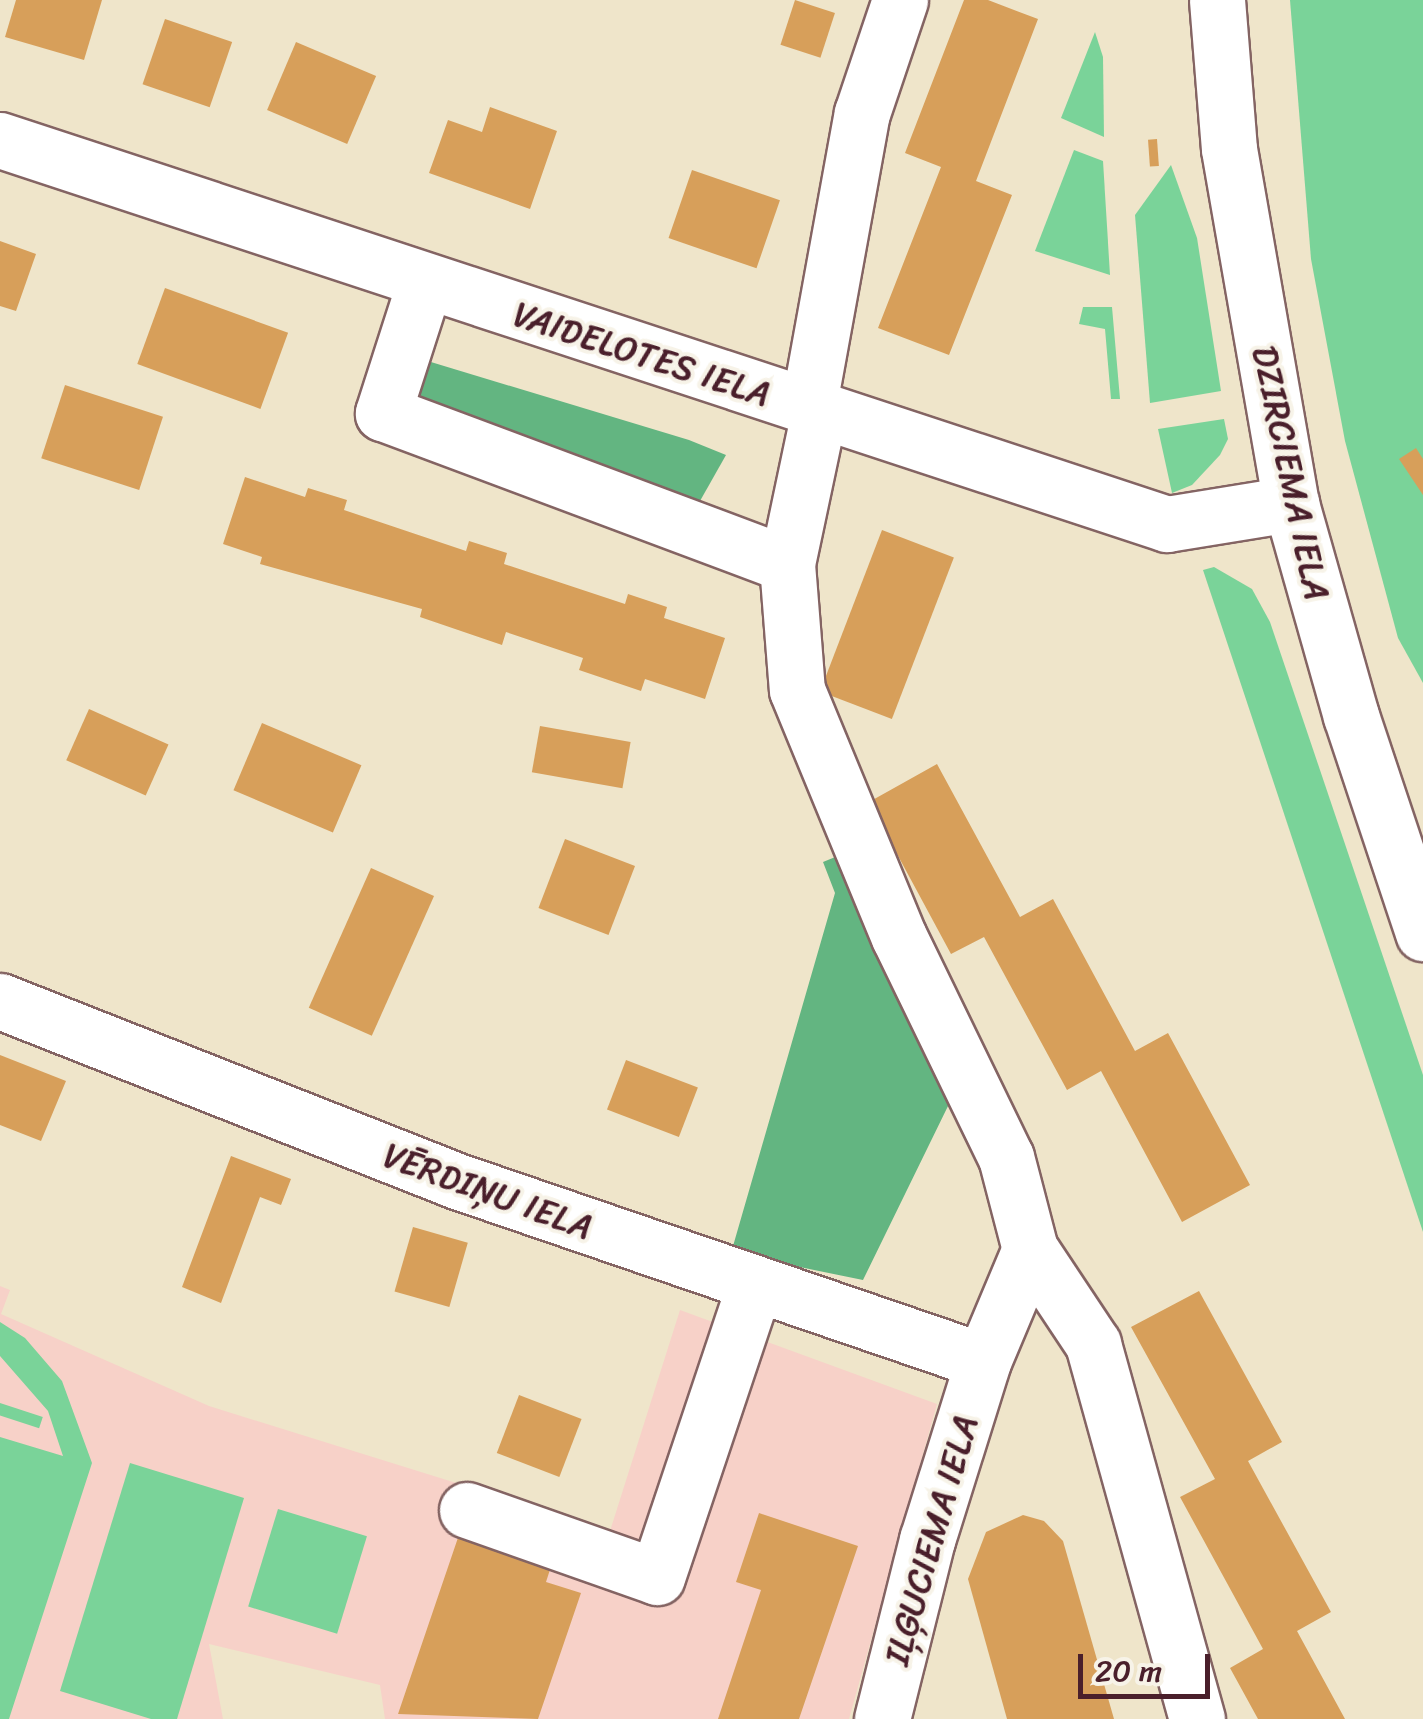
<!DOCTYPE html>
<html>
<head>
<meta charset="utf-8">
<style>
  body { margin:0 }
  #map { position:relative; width:1423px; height:1719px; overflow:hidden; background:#efe5ca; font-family:Sriracha,sans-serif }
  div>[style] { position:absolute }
  .built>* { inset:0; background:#f7d1c8 }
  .green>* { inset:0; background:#7ad399; transform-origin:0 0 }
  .forest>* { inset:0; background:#63b581 }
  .building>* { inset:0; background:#d79f5a; transform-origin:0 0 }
  .roads { filter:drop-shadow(2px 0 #846463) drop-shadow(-2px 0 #846463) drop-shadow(0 2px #846463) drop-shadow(0 -2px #846463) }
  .minor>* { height:55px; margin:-27.5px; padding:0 27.5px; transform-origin:27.5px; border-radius:27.5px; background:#fff }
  span { translate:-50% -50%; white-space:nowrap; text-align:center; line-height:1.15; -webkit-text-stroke:8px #f7f3e8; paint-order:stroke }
  .street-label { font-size:35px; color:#4a1f2b }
  .scale { position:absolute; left:1078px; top:1654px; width:132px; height:45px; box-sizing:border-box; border:5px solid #4a1f2b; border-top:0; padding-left:12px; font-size:30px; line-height:35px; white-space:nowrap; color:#4a1f2b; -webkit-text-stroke:8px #f7f3e8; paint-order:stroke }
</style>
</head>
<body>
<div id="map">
  <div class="built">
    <i style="clip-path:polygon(0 1286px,10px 1290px,1px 1314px,209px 1406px,610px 1531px,680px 1310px,937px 1404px,849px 1719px,385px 1719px,380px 1685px,209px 1644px,223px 1719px,0 1719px)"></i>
  </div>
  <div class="green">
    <i style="clip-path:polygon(1290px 0,1423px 0,1423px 683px,1398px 638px,1345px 441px,1311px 259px)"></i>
    <i style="clip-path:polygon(1095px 32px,1103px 57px,1104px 137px,1061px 118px)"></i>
    <i style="clip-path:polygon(1074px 150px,1103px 161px,1110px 275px,1035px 251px)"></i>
    <i style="clip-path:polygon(1171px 165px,1197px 238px,1221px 391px,1150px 403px,1135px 215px)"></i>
    <i style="clip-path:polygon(1083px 307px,1112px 307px,1120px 399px,1111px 399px,1105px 329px,1079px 324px)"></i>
    <i style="clip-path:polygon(1224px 419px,1228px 439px,1220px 455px,1192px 485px,1172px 493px,1158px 429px)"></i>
    <i style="clip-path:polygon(1214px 567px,1252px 589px,1270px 622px,1423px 1075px,1423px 1232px,1203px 570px)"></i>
    <i style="clip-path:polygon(0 1322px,25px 1338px,62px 1381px,92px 1463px,9px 1719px,0 1719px,0 1437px,63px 1456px,48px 1411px,0 1356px)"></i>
    <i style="left:0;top:1403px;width:45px;height:12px;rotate:18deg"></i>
    <i style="clip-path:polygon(130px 1463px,244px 1498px,177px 1719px,151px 1719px,60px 1691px)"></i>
    <i style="left:278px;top:1509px;width:93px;height:102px;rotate:17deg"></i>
  </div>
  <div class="forest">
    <i style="clip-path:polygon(421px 359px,689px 440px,726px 455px,700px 501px,409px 394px)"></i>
    <i style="clip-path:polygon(850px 851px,949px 1104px,863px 1280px,731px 1253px,835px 893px,823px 862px)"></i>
  </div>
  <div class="building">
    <i style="clip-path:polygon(16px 0,102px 0,84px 60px,5px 37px)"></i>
    <i style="left:795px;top:0;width:42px;height:47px;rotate:18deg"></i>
    <i style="clip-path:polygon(964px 0,988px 0,1038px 19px,976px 181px,1012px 195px,949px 355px,878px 328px,941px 167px,905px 153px)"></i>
    <i style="left:165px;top:19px;width:71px;height:69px;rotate:19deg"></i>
    <i style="left:296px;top:42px;width:87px;height:74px;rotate:23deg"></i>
    <i style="clip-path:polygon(490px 107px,557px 131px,530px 209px,429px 173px,448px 120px,482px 132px)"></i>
    <i style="left:1157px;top:139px;width:27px;height:9px;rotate:86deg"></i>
    <i style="left:692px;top:170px;width:93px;height:72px;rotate:19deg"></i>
    <i style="clip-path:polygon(0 241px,36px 254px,16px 311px,0 306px)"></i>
    <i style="left:165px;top:288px;width:131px;height:81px;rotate:20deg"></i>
    <i style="left:65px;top:385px;width:103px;height:77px;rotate:18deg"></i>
    <i style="clip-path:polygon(1416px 448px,1423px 459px,1423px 495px,1399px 459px)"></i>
    <i style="clip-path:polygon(245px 477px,305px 497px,308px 488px,347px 500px,344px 510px,466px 551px,469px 541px,507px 553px,504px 564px,625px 604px,628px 594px,667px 607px,664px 618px,725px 638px,705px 699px,645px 679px,641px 691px,579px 670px,583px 658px,506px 632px,502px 645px,420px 617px,422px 609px,260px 564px,262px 557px,223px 544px)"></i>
    <i style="left:882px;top:530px;width:77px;height:173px;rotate:21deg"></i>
    <i style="left:89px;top:709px;width:87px;height:56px;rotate:24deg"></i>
    <i style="left:262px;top:723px;width:108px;height:73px;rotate:23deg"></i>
    <i style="left:540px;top:726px;width:92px;height:47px;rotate:10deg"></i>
    <i style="clip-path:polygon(937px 764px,1020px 917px,1053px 899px,1135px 1051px,1168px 1033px,1250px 1185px,1182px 1222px,1101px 1071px,1067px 1090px,984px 937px,951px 954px,869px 802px)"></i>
    <i style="left:565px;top:839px;width:75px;height:74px;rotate:21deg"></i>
    <i style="left:371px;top:868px;width:69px;height:153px;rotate:24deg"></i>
    <i style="clip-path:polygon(0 1055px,66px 1081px,41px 1141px,0 1125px)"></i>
    <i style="left:626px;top:1060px;width:77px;height:53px;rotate:21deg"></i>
    <i style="clip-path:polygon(231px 1156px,291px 1179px,281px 1205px,260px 1197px,221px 1303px,182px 1287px)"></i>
    <i style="left:413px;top:1227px;width:57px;height:67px;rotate:16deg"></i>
    <i style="clip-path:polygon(1199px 1291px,1282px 1442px,1248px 1461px,1331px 1612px,1297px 1631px,1345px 1719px,1258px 1719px,1230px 1668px,1263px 1649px,1180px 1497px,1215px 1479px,1131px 1327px)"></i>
    <i style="left:519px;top:1395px;width:67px;height:62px;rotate:21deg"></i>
    <i style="clip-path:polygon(759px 1513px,858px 1546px,799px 1719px,718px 1719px,761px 1590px,736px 1582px)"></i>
    <i style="clip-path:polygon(1023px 1515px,1044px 1521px,1063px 1541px,1114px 1719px,1007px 1719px,968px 1579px,986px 1532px)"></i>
    <i style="clip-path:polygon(463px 1523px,555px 1554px,546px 1582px,581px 1593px,538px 1719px,398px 1714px)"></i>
  </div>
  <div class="roads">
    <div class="minor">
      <i style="left:1217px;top:0;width:149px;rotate:85.4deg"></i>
      <i style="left:1229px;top:149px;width:360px;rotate:80.1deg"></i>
      <i style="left:1291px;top:504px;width:220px;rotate:74.2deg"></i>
      <i style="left:1351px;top:716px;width:229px;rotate:71.6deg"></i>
      <i style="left:0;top:140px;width:1229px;rotate:18.21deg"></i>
      <i style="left:1167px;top:524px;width:126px;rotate:-9.2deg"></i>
      <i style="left:425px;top:282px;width:138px;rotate:107.8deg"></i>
      <i style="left:383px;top:413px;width:431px;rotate:20.5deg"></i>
      <i style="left:808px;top:409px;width:301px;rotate:-79.7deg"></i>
      <i style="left:862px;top:113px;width:119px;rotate:-71.4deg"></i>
      <i style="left:819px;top:412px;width:155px;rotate:101.9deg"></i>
      <i style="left:787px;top:564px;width:126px;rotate:85.5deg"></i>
      <i style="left:797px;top:690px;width:267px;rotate:67.6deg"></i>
      <i style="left:899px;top:937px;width:245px;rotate:64.1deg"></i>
      <i style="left:1006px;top:1157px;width:95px;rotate:75.4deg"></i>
      <i style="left:1030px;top:1249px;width:114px;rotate:56.4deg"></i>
      <i style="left:1093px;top:1344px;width:389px;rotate:74.5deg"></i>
      <i style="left:0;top:1001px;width:488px;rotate:21.5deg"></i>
      <i style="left:454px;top:1180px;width:559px;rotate:18.89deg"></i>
      <i style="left:467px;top:1510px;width:201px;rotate:19.4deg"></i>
      <i style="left:657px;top:1577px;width:306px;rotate:-71.5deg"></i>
      <i style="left:882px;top:1719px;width:185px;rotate:-75.9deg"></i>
      <i style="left:927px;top:1540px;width:188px;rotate:-72.6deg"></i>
      <i style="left:983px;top:1361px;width:121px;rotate:-67.2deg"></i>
    </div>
  </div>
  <div class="street-label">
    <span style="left:642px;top:354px;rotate:18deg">VAIDELOTES IELA</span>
    <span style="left:1291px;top:473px;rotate:78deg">DZIRCIEMA IELA</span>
    <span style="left:488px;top:1191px;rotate:20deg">VĒRDIŅU IELA</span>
    <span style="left:931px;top:1540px;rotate:-74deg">IĻĢUCIEMA IELA</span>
  </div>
  <div class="scale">20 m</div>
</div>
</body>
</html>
